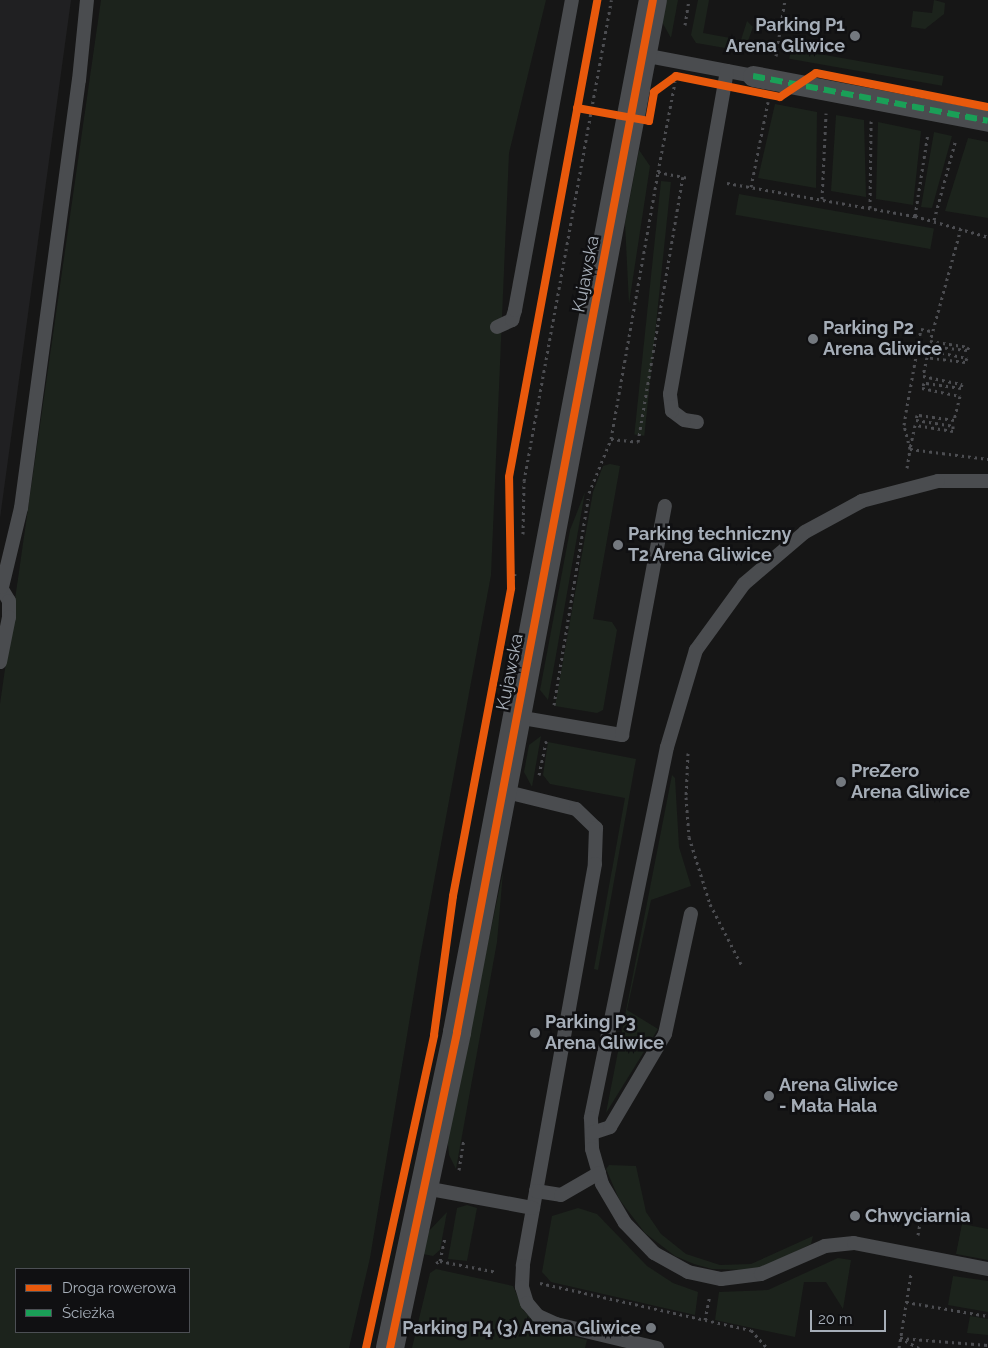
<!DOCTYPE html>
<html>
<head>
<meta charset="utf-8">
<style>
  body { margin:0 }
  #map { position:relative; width:988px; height:1348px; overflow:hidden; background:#161616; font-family:Raleway,sans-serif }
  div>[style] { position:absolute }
  .built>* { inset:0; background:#202022 }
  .green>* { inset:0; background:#1c231c; transform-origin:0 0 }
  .path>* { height:3px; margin-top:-1.5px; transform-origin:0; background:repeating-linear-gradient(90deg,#4c4d51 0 2.5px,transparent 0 6.5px) }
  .service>* { height:14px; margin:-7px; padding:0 7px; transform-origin:7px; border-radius:7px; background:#4a4c4f }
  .pedestrian>* { height:21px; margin:-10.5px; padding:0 10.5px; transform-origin:10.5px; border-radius:10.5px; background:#4a4c4f }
  .tertiary>* { height:28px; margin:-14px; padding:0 14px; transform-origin:14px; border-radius:14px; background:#4a4c4f }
  .quiet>* { height:6px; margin-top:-3px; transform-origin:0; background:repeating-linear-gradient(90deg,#1a9f57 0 12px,transparent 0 18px) }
  .cycleway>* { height:8px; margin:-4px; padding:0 4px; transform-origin:4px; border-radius:4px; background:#e8590c }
  .dots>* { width:14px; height:14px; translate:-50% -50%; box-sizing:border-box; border:2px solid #101012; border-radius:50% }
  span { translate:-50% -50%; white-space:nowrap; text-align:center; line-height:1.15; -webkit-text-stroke:5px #101012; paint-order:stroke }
  .poi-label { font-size:18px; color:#a6aeb8; font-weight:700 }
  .right { translate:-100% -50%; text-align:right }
  .left { translate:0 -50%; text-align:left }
  .street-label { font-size:18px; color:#a6aeb8 }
  .legend { position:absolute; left:15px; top:1268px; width:175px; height:65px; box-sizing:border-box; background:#101012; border:1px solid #4c4f54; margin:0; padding:6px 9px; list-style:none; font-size:15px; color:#a6aeb8 }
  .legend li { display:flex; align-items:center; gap:10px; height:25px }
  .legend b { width:25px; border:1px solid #4c4f54 }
  .scale { position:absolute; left:810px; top:1310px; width:76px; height:22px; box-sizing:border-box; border:2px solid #a6aeb8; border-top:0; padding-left:6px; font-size:15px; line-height:18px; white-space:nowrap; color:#a6aeb8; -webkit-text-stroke:4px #101012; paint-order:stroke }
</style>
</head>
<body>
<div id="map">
  <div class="built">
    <i style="clip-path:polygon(0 0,71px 0,0 518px)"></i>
  </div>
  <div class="green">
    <i style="clip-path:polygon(evenodd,101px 0,546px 0,509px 153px,491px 575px,420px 957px,370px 1258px,349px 1348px,0 1348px,0 704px,101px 0,16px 1269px,189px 1269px,189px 1332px,16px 1332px,16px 1269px)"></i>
    <i style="clip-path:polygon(666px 0,678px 0,671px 38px,662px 22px)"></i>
    <i style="clip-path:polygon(698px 0,709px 0,703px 33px,741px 40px,747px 21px,753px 27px,748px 41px,737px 50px,696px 43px,691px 35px)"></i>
    <i style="clip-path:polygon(934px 0,945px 3px,944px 14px,925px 29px,911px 27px,913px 11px,932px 13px)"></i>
    <i style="left:791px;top:49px;width:155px;height:10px;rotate:10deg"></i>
    <i style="clip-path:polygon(775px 104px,817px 112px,816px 188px,758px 178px)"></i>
    <i style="clip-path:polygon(836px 115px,864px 120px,866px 197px,831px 191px)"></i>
    <i style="clip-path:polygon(878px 122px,921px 131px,913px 205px,876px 199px)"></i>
    <i style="clip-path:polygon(934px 132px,952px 136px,932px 208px,921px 207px)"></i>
    <i style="clip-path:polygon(968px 138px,988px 142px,988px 218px,945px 211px)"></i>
    <i style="clip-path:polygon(639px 150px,650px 166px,629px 304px,625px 223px)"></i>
    <i style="left:661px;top:181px;width:10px;height:255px;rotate:6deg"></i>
    <i style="left:739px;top:194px;width:198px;height:21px;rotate:10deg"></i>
    <i style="clip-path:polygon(610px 464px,620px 466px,593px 619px,612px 622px,617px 630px,603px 710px,597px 713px,555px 706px,593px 492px,603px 466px)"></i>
    <i style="clip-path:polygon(585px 492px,548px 700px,540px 690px,570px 530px)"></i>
    <i style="clip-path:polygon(541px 736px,532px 787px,524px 772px,529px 745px)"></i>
    <i style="clip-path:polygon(548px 742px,636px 759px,598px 970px,594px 969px,625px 798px,550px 784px,543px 775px)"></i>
    <i style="clip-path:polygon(672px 775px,675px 778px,679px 847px,691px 886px,651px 900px,627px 1010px,658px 1029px,606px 1113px)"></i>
    <i style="clip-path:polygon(503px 872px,497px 942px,456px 1169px,449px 1155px,447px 1136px)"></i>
    <i style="clip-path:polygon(609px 1165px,636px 1166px,646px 1212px,661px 1234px,686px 1254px,720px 1265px,751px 1264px,813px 1236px,811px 1244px,767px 1266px,749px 1270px,712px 1269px,694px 1264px,675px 1256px,645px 1233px,619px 1199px,606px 1169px)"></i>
    <i style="clip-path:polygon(467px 1205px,477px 1208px,467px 1261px,448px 1259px,457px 1208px)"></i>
    <i style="clip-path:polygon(578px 1208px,597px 1214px,647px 1266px,673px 1283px,698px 1292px,695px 1315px,551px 1282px,542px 1272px,552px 1216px)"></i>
    <i style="clip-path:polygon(447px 1212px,440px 1250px,433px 1256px,423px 1254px,427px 1233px)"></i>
    <i style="clip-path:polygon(962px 1224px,988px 1229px,988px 1260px,956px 1254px)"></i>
    <i style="clip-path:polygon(838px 1258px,851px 1260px,843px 1309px,826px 1282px,804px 1282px,795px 1337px,715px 1320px,719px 1292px,768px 1290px)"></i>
    <i style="clip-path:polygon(436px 1269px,513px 1286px,524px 1311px,541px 1328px,587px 1340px,585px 1348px,412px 1348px,430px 1273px)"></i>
    <i style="clip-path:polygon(953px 1276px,988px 1281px,988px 1312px,948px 1305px)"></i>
    <i style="clip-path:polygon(970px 1316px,988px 1319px,988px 1335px,967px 1333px)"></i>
  </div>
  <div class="path">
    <i style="left:685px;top:25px;width:25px;rotate:-81deg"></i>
    <i style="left:776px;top:56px;width:57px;rotate:-80.9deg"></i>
    <i style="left:658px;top:172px;width:92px;rotate:-79.3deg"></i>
    <i style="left:727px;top:183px;width:191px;rotate:10deg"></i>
    <i style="left:915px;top:216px;width:76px;rotate:16deg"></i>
    <i style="left:751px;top:187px;width:87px;rotate:-78.7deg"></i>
    <i style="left:822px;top:199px;width:86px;rotate:-87.3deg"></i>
    <i style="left:870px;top:208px;width:87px;rotate:-89.3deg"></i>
    <i style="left:915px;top:216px;width:84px;rotate:-81.1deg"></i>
    <i style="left:934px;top:220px;width:84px;rotate:-74.8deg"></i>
    <i style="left:961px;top:228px;width:117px;rotate:105.3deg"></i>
    <i style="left:930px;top:341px;width:39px;rotate:9deg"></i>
    <i style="left:969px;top:347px;width:4px;rotate:124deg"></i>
    <i style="left:967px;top:350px;width:37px;rotate:-174deg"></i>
    <i style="left:930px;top:346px;width:4px;rotate:104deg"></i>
    <i style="left:929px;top:350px;width:39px;rotate:12deg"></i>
    <i style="left:967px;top:358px;width:4px;rotate:117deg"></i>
    <i style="left:965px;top:362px;width:38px;rotate:-173deg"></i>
    <i style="left:927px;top:357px;width:19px;rotate:102deg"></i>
    <i style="left:923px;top:376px;width:40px;rotate:12deg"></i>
    <i style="left:962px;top:384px;width:4px;rotate:104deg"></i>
    <i style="left:961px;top:388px;width:37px;rotate:-172deg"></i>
    <i style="left:924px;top:383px;width:5px;rotate:112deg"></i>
    <i style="left:922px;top:388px;width:39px;rotate:12deg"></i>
    <i style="left:960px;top:396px;width:25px;rotate:104deg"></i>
    <i style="left:954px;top:420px;width:37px;rotate:-172deg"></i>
    <i style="left:917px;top:415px;width:5px;rotate:101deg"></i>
    <i style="left:916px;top:420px;width:37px;rotate:9deg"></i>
    <i style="left:953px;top:426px;width:5px;rotate:90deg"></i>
    <i style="left:953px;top:431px;width:38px;rotate:-171deg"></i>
    <i style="left:915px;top:425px;width:25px;rotate:102deg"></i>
    <i style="left:910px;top:449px;width:79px;rotate:7.3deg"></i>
    <i style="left:611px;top:439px;width:27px;rotate:6deg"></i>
    <i style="left:638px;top:442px;width:269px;rotate:-80.4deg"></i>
    <i style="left:907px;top:468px;width:19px;rotate:-81deg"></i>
    <i style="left:910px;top:449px;width:25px;rotate:-104deg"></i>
    <i style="left:904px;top:425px;width:13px;rotate:-81deg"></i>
    <i style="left:906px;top:412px;width:84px;rotate:-79.8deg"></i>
    <i style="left:921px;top:329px;width:10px;rotate:11deg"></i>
    <i style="left:589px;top:493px;width:58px;rotate:-67.8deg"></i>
    <i style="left:611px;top:439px;width:271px;rotate:-80deg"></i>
    <i style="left:658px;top:172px;width:32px;rotate:11deg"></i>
    <i style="left:523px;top:534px;width:53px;rotate:-88.9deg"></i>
    <i style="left:524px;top:481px;width:489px;rotate:-79.7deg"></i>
    <i style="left:511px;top:588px;width:15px;rotate:-74deg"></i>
    <i style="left:554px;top:705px;width:209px;rotate:-80.6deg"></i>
    <i style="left:688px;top:753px;width:44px;rotate:92.6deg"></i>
    <i style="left:686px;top:797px;width:40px;rotate:85.7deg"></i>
    <i style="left:689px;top:837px;width:70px;rotate:72.6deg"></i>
    <i style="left:710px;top:904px;width:68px;rotate:62.7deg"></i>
    <i style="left:539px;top:775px;width:35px;rotate:-78deg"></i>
    <i style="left:459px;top:1170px;width:31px;rotate:-81deg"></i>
    <i style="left:918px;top:1235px;width:31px;rotate:-81deg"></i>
    <i style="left:440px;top:1261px;width:25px;rotate:-78deg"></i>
    <i style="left:436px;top:1263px;width:4px;rotate:-27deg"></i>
    <i style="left:440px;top:1261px;width:58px;rotate:10.9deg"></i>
    <i style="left:540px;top:1283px;width:216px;rotate:12.6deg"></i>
    <i style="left:751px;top:1330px;width:24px;rotate:48deg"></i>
    <i style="left:906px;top:1302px;width:83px;rotate:9.7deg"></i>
    <i style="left:705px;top:1320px;width:25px;rotate:-79deg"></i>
    <i style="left:899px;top:1348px;width:75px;rotate:-80.8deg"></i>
    <i style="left:919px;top:1348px;width:21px;rotate:-152deg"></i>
    <i style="left:900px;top:1338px;width:88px;rotate:4.5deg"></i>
  </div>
  <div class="service">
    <i style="left:643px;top:55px;width:112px;rotate:10.8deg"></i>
    <i style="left:497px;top:327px;width:17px;rotate:-25deg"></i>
    <i style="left:512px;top:320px;width:10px;rotate:-73deg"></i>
    <i style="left:515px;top:310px;width:315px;rotate:-79.6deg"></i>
    <i style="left:697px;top:422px;width:13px;rotate:-171deg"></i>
    <i style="left:684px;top:420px;width:15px;rotate:-143deg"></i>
    <i style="left:672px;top:411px;width:17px;rotate:-97deg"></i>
    <i style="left:670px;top:394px;width:328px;rotate:-80deg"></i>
    <i style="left:988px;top:481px;width:50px;rotate:180deg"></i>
    <i style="left:938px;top:481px;width:79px;rotate:165.3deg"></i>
    <i style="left:862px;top:501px;width:65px;rotate:151.5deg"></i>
    <i style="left:805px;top:532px;width:80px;rotate:139.6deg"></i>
    <i style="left:744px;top:584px;width:82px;rotate:126deg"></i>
    <i style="left:696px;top:650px;width:101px;rotate:106.6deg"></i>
    <i style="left:667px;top:747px;width:379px;rotate:101.6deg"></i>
    <i style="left:591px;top:1118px;width:31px;rotate:88deg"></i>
    <i style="left:592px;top:1149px;width:36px;rotate:74deg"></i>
    <i style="left:602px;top:1184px;width:45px;rotate:59.5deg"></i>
    <i style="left:625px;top:1223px;width:42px;rotate:46deg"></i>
    <i style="left:654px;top:1253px;width:39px;rotate:29deg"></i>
    <i style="left:688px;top:1272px;width:34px;rotate:12deg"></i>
    <i style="left:721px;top:1279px;width:40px;rotate:-7.1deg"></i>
    <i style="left:761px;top:1274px;width:70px;rotate:-23.6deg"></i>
    <i style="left:825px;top:1246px;width:29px;rotate:-6deg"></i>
    <i style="left:854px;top:1243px;width:136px;rotate:11deg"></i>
    <i style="left:0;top:586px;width:17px;rotate:59deg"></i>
    <i style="left:9px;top:601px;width:16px;rotate:90deg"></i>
    <i style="left:9px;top:617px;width:46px;rotate:101.3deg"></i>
    <i style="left:2px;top:587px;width:81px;rotate:-76.5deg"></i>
    <i style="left:21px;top:508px;width:432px;rotate:-82.3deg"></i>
    <i style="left:79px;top:80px;width:80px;rotate:-84.3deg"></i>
    <i style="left:517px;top:717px;width:107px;rotate:9.7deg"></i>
    <i style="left:622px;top:735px;width:233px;rotate:-79.4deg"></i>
    <i style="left:503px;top:791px;width:75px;rotate:13.9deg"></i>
    <i style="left:576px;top:809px;width:28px;rotate:44deg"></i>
    <i style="left:596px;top:828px;width:36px;rotate:92deg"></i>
    <i style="left:595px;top:864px;width:408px;rotate:100.2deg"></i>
    <i style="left:523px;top:1266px;width:21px;rotate:93deg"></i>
    <i style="left:522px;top:1287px;width:17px;rotate:73deg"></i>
    <i style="left:527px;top:1303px;width:17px;rotate:50deg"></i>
    <i style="left:538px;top:1316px;width:20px;rotate:24deg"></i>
    <i style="left:556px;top:1324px;width:104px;rotate:13.4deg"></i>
    <i style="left:592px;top:1133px;width:19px;rotate:-18deg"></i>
    <i style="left:610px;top:1127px;width:108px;rotate:-59.4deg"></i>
    <i style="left:665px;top:1034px;width:123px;rotate:-77.8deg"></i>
    <i style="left:425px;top:1188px;width:110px;rotate:10.5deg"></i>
    <i style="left:536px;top:1191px;width:25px;rotate:9deg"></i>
    <i style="left:561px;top:1195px;width:44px;rotate:-30.1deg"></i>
  </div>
  <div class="pedestrian">
    <i style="left:753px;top:76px;width:239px;rotate:10.8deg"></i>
  </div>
  <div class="tertiary">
    <i style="left:390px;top:1348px;width:323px;rotate:-78deg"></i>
    <i style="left:457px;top:1032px;width:1050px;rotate:-79.25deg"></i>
  </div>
  <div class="quiet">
    <i style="left:753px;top:76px;width:239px;rotate:10.8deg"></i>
  </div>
  <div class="cycleway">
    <i style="left:577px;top:108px;width:73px;rotate:10.2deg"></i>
    <i style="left:649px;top:121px;width:29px;rotate:-80deg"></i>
    <i style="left:654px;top:92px;width:27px;rotate:-36deg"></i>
    <i style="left:676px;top:76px;width:106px;rotate:11.4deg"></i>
    <i style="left:780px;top:97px;width:43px;rotate:-33.7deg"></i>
    <i style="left:816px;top:73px;width:175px;rotate:11.2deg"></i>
    <i style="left:366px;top:1348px;width:320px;rotate:-77.7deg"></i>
    <i style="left:434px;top:1035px;width:140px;rotate:-82.2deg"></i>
    <i style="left:453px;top:896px;width:313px;rotate:-79.3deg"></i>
    <i style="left:511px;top:588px;width:111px;rotate:-91deg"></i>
    <i style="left:509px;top:477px;width:485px;rotate:-79.5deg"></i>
    <i style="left:390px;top:1348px;width:323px;rotate:-78deg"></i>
    <i style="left:457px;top:1032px;width:1050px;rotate:-79.25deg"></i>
  </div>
  <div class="dots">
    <i style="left:855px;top:36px;background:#74797f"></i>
    <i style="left:813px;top:339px;background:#74797f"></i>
    <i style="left:618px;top:545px;background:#74797f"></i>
    <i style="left:841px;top:782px;background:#74797f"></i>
    <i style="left:535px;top:1033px;background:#74797f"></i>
    <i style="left:769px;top:1096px;background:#74797f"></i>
    <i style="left:855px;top:1216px;background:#74797f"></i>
    <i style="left:651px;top:1328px;background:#74797f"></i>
  </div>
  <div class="poi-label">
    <span class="right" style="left:845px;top:36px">Parking P1<br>Arena Gliwice</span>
    <span class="left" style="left:823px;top:339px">Parking P2<br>Arena Gliwice</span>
    <span class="left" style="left:628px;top:545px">Parking techniczny<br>T2 Arena Gliwice</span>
    <span class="left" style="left:851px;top:782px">PreZero<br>Arena Gliwice</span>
    <span class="left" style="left:545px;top:1033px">Parking P3<br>Arena Gliwice</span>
    <span class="left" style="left:779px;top:1096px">Arena Gliwice<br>- Mała Hala</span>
    <span class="left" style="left:865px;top:1216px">Chwyciarnia</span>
    <span class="right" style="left:641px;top:1328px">Parking P4 (3) Arena Gliwice</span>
  </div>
  <div class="street-label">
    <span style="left:586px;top:274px;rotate:-79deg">Kujawska</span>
    <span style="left:510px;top:672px;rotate:-79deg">Kujawska</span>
  </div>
  <ul class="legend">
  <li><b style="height:6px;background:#e8590c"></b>Droga rowerowa</li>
  <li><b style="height:6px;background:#1a9f57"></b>Ścieżka</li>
  </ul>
  <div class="scale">20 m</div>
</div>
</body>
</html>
